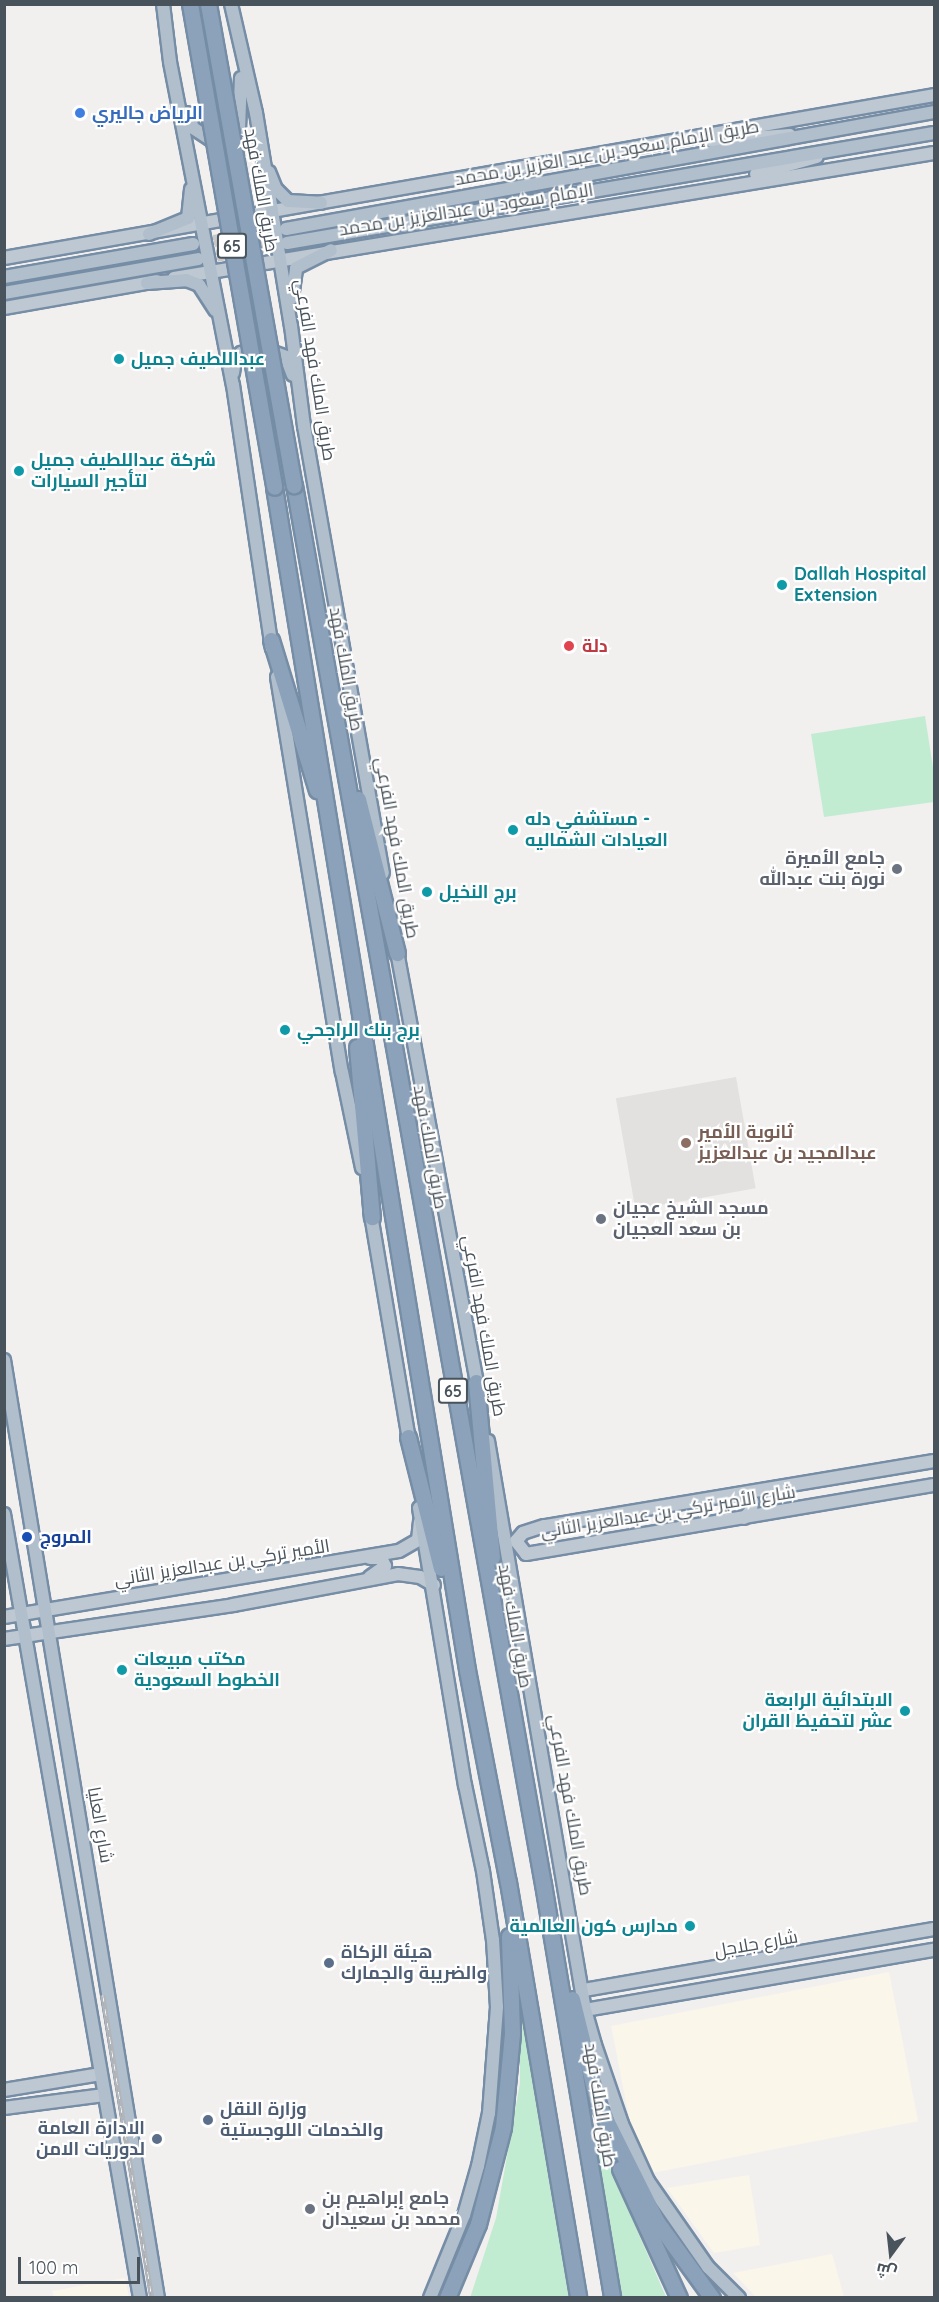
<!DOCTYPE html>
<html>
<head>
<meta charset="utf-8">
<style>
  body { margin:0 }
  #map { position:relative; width:939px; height:2302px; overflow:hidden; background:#f2efef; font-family:Quicksand,Cairo,sans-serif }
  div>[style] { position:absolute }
  .commercial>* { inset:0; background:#fbf6ea; transform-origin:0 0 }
  .education>* { inset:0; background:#e3e0e0; transform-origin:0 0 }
  .green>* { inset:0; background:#c1ecd1 }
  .primary-tunnel>* { height:12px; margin-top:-6px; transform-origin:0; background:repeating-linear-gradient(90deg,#c8c8ca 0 12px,transparent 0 18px) }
  .roads { filter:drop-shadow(2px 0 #768da6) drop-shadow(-2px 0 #768da6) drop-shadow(0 2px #768da6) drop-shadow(0 -2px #768da6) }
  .secondary>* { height:12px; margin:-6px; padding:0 6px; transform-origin:6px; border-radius:6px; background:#bec8d2 }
  .primary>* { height:12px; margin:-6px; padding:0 6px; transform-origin:6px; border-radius:6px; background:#b1bfcc }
  .highway>* { height:15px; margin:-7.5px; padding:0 7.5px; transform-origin:7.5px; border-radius:7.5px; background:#8ba2ba }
  .rail>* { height:4.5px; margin-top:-2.25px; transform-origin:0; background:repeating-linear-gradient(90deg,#fff 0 7px,#b2b5b9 0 14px); box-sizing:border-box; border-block:2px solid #b2b5b9 }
  .bridges { filter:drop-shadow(2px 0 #768da6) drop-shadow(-2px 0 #768da6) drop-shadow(0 2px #768da6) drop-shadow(0 -2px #768da6) }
  .highway-bridge>* { height:15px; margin:-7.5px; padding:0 7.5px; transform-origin:7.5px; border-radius:7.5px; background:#8ba2ba }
  .dots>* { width:16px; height:16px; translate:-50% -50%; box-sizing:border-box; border:3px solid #fff; border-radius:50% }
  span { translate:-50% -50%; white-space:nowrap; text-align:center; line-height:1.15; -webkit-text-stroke:4.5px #fff; paint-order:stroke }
  .shield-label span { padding:2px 4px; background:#fff; border:2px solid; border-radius:4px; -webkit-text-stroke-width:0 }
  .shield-label { font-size:16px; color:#49535b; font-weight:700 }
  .shop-label { font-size:18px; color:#366cbe; font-weight:700 }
  .left { translate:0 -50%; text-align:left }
  .street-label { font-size:18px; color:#49535b }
  .culture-label { font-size:18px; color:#0d838f; font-weight:700 }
  .right { translate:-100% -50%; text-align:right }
  .health-label { font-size:18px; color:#be3a42; font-weight:700 }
  .worship-label { font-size:18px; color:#5b616d; font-weight:700 }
  .education-label { font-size:18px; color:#785e54; font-weight:700 }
  .transit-label { font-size:18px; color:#164399; font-weight:700 }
  .service-label { font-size:18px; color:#4e5e75; font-weight:700 }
  .frame { position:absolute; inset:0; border:6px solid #49535b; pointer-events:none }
  .north { position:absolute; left:861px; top:2224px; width:60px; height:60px; -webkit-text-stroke:4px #fff; paint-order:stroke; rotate:195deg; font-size:16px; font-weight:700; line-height:24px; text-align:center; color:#49535b }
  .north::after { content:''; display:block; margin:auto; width:21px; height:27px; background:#49535b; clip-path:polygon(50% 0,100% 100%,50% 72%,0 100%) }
  .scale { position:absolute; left:18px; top:2257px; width:122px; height:27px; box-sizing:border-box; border:3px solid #49535b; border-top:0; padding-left:8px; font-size:18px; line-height:21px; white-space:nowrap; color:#49535b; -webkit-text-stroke:4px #fff; paint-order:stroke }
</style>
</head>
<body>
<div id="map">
  <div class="commercial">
    <i style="left:889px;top:1972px;width:152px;height:283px;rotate:79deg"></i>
    <i style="clip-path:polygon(749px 2175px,760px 2245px,714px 2253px,667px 2188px)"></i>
    <i style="clip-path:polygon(832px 2254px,844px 2297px,756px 2297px,733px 2273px)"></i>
    <i style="clip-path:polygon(125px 2278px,129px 2297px,54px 2297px,52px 2291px)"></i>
  </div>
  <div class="education">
    <i style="left:736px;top:1077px;width:113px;height:122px;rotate:80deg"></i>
  </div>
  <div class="green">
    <i style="clip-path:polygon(925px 716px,934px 774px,934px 802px,824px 817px,811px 734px)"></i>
    <i style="clip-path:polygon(520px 2011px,572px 2297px,470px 2298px,496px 2218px,520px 2083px)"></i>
    <i style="clip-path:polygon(580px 2089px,603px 2151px,666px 2297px,617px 2297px)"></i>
  </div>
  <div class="primary-tunnel">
    <i style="left:196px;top:244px;width:90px;rotate:-9.6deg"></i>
    <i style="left:199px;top:259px;width:89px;rotate:-10.3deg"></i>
  </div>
  <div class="roads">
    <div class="secondary">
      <i style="left:712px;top:141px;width:78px;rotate:-4.4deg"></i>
      <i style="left:756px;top:174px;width:63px;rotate:-15.6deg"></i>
      <i style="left:4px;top:258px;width:944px;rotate:-9.94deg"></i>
      <i style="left:174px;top:278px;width:770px;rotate:-9.34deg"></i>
      <i style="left:4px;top:308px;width:155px;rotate:-10deg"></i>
      <i style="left:934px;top:1461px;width:395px;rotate:170.5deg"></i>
      <i style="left:544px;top:1526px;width:22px;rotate:162deg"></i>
      <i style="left:523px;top:1533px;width:11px;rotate:131deg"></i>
      <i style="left:516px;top:1541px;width:16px;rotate:52deg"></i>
      <i style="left:526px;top:1554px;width:414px;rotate:-9.6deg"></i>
      <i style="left:737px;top:1494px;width:17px;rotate:25deg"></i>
      <i style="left:752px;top:1501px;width:10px;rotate:96deg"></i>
      <i style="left:751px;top:1511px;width:10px;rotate:135deg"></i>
      <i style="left:370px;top:1558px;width:11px"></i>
      <i style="left:381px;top:1558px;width:9px;rotate:63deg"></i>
      <i style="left:385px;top:1566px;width:19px;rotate:144deg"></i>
      <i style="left:4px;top:1617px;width:400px;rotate:-9.5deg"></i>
      <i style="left:399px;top:1551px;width:22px;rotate:-30deg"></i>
      <i style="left:418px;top:1540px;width:18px;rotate:-84deg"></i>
      <i style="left:4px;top:1639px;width:232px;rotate:-8.4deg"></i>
      <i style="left:233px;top:1605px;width:168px;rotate:-10.6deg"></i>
      <i style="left:398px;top:1574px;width:22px;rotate:8deg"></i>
      <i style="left:420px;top:1577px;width:16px;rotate:30deg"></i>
      <i style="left:584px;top:1990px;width:355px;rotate:-9.9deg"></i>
      <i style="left:585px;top:2010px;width:354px;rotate:-9.8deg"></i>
      <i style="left:4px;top:2090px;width:98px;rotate:-9.4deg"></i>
      <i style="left:4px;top:2108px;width:101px;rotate:-7.4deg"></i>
    </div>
    <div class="primary">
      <i style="left:163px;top:4px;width:58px;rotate:83.1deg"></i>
      <i style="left:170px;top:62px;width:329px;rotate:79deg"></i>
      <i style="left:233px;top:385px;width:266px;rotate:81.6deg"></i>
      <i style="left:231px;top:4px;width:112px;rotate:77.1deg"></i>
      <i style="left:256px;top:113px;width:216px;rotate:80.7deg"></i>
      <i style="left:291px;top:326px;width:101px;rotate:82.6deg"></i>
      <i style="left:304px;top:426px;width:454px;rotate:80deg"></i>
      <i style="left:187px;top:113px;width:16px;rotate:68deg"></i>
      <i style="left:193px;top:128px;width:20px;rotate:33deg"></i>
      <i style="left:210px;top:139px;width:31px;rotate:-19deg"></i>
      <i style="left:239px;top:129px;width:51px;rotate:-87.8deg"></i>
      <i style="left:269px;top:172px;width:18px;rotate:68deg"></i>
      <i style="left:276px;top:189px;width:17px;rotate:45deg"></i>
      <i style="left:288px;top:201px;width:33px;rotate:3deg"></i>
      <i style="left:286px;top:229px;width:658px;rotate:-10.23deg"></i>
      <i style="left:149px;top:234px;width:42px;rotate:-22.3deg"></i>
      <i style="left:188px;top:218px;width:29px;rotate:-84deg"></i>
      <i style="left:287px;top:243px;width:656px;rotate:-9.65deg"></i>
      <i style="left:4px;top:277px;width:192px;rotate:-9.9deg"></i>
      <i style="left:147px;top:283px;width:39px;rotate:-4deg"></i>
      <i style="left:186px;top:280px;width:14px;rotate:21deg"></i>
      <i style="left:199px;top:285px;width:30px;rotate:57deg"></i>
      <i style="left:4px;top:293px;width:197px;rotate:-9.9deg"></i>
      <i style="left:292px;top:298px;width:30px;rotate:-82deg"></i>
      <i style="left:296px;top:268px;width:39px;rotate:-27deg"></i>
      <i style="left:233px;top:373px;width:12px;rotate:-81deg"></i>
      <i style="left:235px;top:361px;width:10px;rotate:-53deg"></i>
      <i style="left:241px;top:353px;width:19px;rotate:-18deg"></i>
      <i style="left:259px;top:347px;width:29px;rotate:20deg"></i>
      <i style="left:286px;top:357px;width:19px;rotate:69deg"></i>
      <i style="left:277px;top:677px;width:400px;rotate:80.7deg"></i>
      <i style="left:342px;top:1072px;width:98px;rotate:78.2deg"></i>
      <i style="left:396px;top:946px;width:451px;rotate:79.5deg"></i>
      <i style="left:370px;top:1209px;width:240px;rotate:80.4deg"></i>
      <i style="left:4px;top:1360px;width:951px;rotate:80.68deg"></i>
      <i style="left:488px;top:1441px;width:577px;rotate:80.33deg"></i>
      <i style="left:585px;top:2010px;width:36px;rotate:74deg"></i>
      <i style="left:595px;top:2045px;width:83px;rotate:71.1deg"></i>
      <i style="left:622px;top:2124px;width:63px;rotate:65.5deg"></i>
      <i style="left:648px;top:2181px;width:105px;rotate:55.1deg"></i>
      <i style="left:708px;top:2267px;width:44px;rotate:45deg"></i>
      <i style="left:419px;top:1508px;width:281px;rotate:80.6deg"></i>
      <i style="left:465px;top:1785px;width:88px;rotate:78.2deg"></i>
      <i style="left:483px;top:1871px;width:70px;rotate:81.8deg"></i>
      <i style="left:493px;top:1940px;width:67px;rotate:86.6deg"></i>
      <i style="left:497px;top:2007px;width:106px;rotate:94.3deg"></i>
      <i style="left:489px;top:2113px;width:54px;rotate:101.7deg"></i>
      <i style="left:478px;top:2166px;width:51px;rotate:105.9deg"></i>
      <i style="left:464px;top:2215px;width:90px;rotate:112.3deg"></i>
      <i style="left:4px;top:1514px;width:796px;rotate:80.16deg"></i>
    </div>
    <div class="highway">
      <i style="left:294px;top:485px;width:1421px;rotate:79.91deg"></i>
      <i style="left:543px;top:1884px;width:420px;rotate:80.5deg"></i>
      <i style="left:274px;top:487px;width:1199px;rotate:80.73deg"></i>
      <i style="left:467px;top:1670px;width:216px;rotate:79.1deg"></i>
      <i style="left:508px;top:1882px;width:422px;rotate:80.4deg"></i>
      <i style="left:271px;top:640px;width:157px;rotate:73deg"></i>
      <i style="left:358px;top:799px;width:159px;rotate:75.8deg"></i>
      <i style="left:357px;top:1047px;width:171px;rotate:85deg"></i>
      <i style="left:476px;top:1382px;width:176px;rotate:84.8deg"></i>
      <i style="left:408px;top:1437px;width:135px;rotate:75.9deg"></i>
      <i style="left:572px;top:1999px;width:108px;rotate:76.1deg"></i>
      <i style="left:598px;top:2104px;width:132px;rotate:63.4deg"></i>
      <i style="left:657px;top:2222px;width:94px;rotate:54.1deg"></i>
      <i style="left:620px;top:2169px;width:142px;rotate:65.4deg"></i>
      <i style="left:447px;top:2298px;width:80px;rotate:-67.3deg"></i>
      <i style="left:478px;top:2224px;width:100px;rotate:-75.5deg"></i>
      <i style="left:503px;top:2127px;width:94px;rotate:-84.5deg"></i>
      <i style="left:512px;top:2033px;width:97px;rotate:-91.8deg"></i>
    </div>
  </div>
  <div class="rail">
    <i style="left:103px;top:1995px;width:307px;rotate:80.8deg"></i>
  </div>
  <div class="bridges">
    <div class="highway-bridge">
      <i style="left:190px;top:4px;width:490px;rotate:80.1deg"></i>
      <i style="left:208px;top:4px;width:489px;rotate:79.9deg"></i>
    </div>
  </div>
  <div class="dots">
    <i style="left:80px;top:113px;background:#3f7fe0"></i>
    <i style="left:119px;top:359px;background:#0f9aa8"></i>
    <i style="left:19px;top:471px;background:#0f9aa8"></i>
    <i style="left:782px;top:585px;background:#0f9aa8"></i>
    <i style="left:569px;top:646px;background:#e0444e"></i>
    <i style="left:513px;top:830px;background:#0f9aa8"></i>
    <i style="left:897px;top:869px;background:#6b7280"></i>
    <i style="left:427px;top:892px;background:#0f9aa8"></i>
    <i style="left:285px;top:1030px;background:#0f9aa8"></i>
    <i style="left:686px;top:1143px;background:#8d6e63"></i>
    <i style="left:601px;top:1219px;background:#6b7280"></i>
    <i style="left:27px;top:1537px;background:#1a4fb4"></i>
    <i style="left:122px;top:1670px;background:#0f9aa8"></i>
    <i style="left:905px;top:1711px;background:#0f9aa8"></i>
    <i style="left:690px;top:1926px;background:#0f9aa8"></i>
    <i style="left:329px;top:1963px;background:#5c6f8a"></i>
    <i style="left:208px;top:2120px;background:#5c6f8a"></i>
    <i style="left:157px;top:2139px;background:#5c6f8a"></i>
    <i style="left:310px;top:2209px;background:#6b7280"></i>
  </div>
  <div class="shield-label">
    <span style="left:232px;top:246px">65</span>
    <span style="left:453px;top:1391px">65</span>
  </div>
  <div class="shop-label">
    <span class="left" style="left:92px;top:113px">الرياض جاليري</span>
  </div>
  <div class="street-label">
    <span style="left:607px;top:153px;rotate:-10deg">طريق الإمام سعود بن عبد العزيز بن محمد</span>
    <span style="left:261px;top:190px;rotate:80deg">طريق الملك فهد</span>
    <span style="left:466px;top:210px;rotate:-9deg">الإمام سعود بن عبدالعزيز بن محمد</span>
    <span style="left:315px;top:370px;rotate:81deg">طريق الملك فهد الفرعي</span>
    <span style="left:346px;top:669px;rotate:80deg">طريق الملك فهد</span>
    <span style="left:397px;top:848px;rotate:80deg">طريق الملك فهد الفرعي</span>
    <span style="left:430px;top:1147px;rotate:80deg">طريق الملك فهد</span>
    <span style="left:484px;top:1326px;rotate:80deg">طريق الملك فهد الفرعي</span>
    <span style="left:668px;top:1512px;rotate:-9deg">شارع الأمير تركي بن عبدالعزيز الثاني</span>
    <span style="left:222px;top:1563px;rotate:-9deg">الأمير تركي بن عبدالعزيز الثاني</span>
    <span style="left:515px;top:1626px;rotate:80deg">طريق الملك فهد</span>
    <span style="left:570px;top:1805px;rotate:80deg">طريق الملك فهد الفرعي</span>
    <span style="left:100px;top:1825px;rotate:80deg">شارع العليا</span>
    <span style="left:756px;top:1944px;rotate:-10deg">شارع جلاجل</span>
    <span style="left:600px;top:2105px;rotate:81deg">طريق الملك فهد</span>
  </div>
  <div class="culture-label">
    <span class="left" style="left:131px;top:359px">عبداللطيف جميل</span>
    <span class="left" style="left:31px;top:471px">شركة عبداللطيف جميل<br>لتأجير السيارات</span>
    <span class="left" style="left:794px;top:585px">Dallah Hospital<br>Extension</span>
    <span class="left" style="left:525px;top:830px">مستشفي دله -<br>العيادات الشماليه</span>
    <span class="left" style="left:439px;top:892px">برج النخيل</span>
    <span class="left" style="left:297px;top:1030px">برج بنك الراجحي</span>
    <span class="left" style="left:134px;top:1670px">مكتب مبيعات<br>الخطوط السعودية</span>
    <span class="right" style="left:893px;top:1711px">الابتدائية الرابعة<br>عشر لتحفيظ القران</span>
    <span class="right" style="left:678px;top:1926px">مدارس كون العالمية</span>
  </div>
  <div class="health-label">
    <span class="left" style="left:582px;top:646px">دلة</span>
  </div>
  <div class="worship-label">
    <span class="right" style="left:885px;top:869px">جامع الأميرة<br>نورة بنت عبدالله</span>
    <span class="left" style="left:613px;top:1219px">مسجد الشيخ عجيان<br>بن سعد العجيان</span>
    <span class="left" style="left:322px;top:2209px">جامع إبراهيم بن<br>محمد بن سعيدان</span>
  </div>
  <div class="education-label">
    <span class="left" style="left:698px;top:1143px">ثانوية الأمير<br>عبدالمجيد بن عبدالعزيز</span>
  </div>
  <div class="transit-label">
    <span class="left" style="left:40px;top:1537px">المروج</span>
  </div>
  <div class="service-label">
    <span class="left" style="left:341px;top:1963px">هيئة الزكاة<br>والضريبة والجمارك</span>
    <span class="left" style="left:220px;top:2120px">وزارة النقل<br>والخدمات اللوجستية</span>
    <span class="right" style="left:145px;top:2139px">الادارة العامة<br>لدوريات الامن</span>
  </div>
  <div class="frame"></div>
  <div class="north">ش</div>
  <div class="scale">100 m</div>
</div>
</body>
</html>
